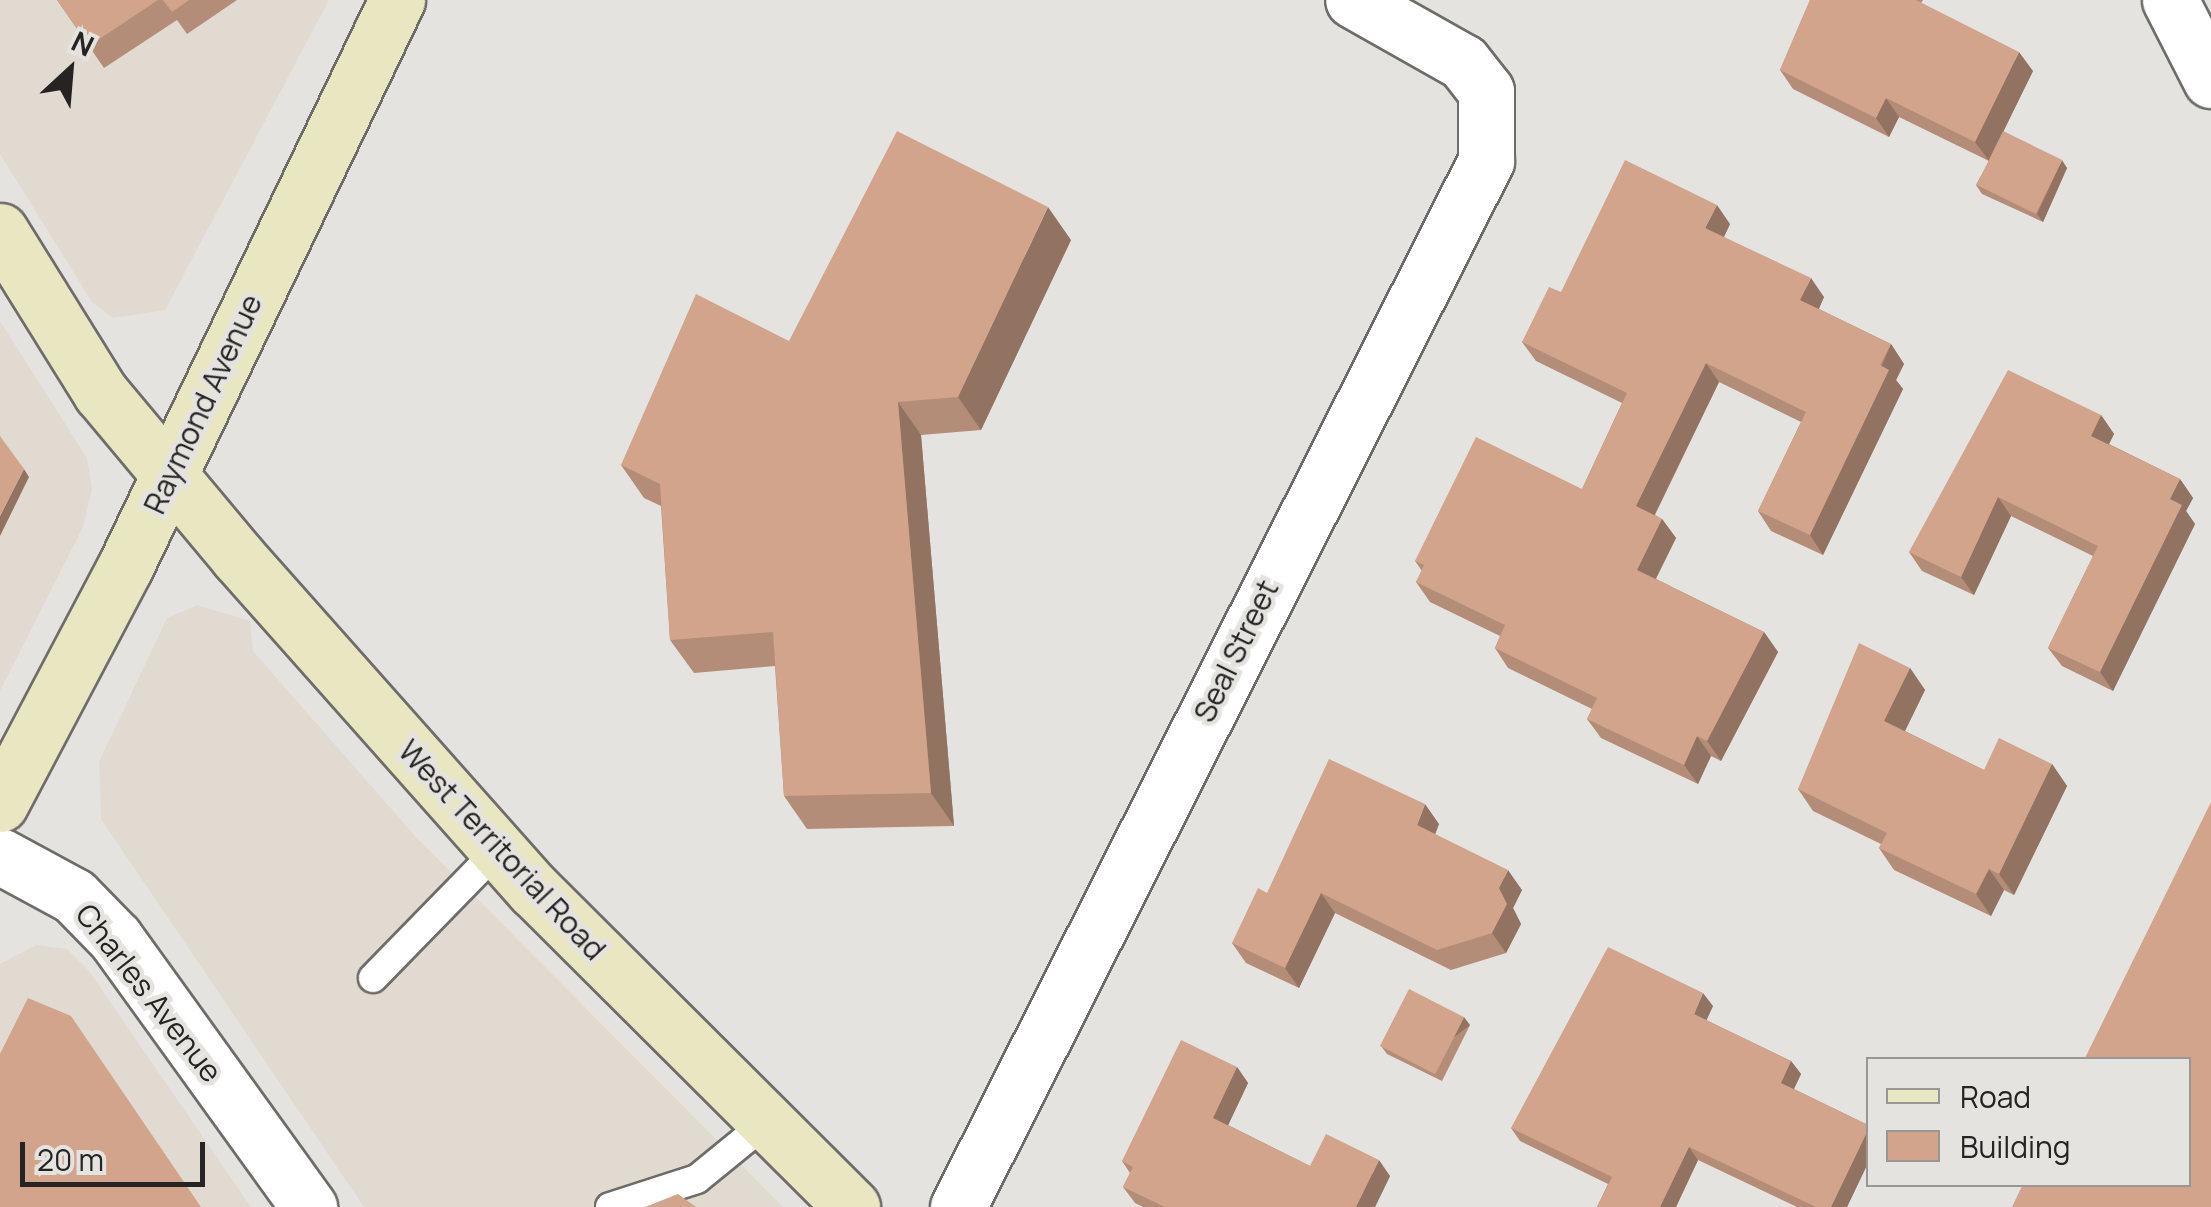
<!DOCTYPE html>
<html>
<head>
<meta charset="utf-8">
<style>
  body { margin:0 }
  #map { position:relative; width:2211px; height:1207px; overflow:hidden; background:#e5e3e0; font-family:Manrope,sans-serif }
  div>[style] { position:absolute }
  .built>* { inset:0; background:#e1dad0 }
  .roads { filter:drop-shadow(2px 0 #6e6c69) drop-shadow(-2px 0 #6e6c69) drop-shadow(0 2px #6e6c69) drop-shadow(0 -2px #6e6c69) }
  .lane>* { height:28px; margin:-14px; padding:0 14px; transform-origin:14px; border-radius:14px; background:#fff }
  .street>* { height:55px; margin:-27.5px; padding:0 27.5px; transform-origin:27.5px; border-radius:27.5px; background:#fff }
  .secondary>* { height:55px; margin:-27.5px; padding:0 27.5px; transform-origin:27.5px; border-radius:27.5px; background:#e8e7c2 }
  .wall>* { inset:0; background:#b48d78 }
  .shaded-wall>* { inset:0; background:#927361; transform-origin:0 0 }
  .building>* { inset:0; background:#d1a48b; transform-origin:0 0 }
  span { translate:-50% -50%; white-space:nowrap; text-align:center; line-height:1.15; -webkit-text-stroke:9px #e5e3e0; paint-order:stroke }
  .street-label { font-size:30px; color:#252423 }
  .legend { position:absolute; left:1866px; top:1057px; width:325px; height:130px; box-sizing:border-box; background:#e5e3e0; border:2px solid #989794; margin:0; padding:12px 18px; list-style:none; font-size:30px; color:#252423 }
  .legend li { display:flex; align-items:center; gap:20px; height:50px }
  .legend b { width:50px; border:2px solid #989794 }
  .north { position:absolute; left:20px; top:20px; width:100px; height:100px; -webkit-text-stroke:8px #e5e3e0; paint-order:stroke; rotate:26deg; font-size:28px; font-weight:700; line-height:40px; text-align:center; color:#252423 }
  .north::after { content:''; display:block; margin:auto; width:35px; height:45px; background:#252423; clip-path:polygon(50% 0,100% 100%,50% 72%,0 100%) }
  .scale { position:absolute; left:20px; top:1142px; width:185px; height:45px; box-sizing:border-box; border:5px solid #252423; border-top:0; padding-left:12px; font-size:30px; line-height:35px; white-space:nowrap; color:#252423; -webkit-text-stroke:8px #e5e3e0; paint-order:stroke }
</style>
</head>
<body>
<div id="map">
  <div class="built">
    <i style="clip-path:polygon(0 0,329px 0,165px 310px,113px 318px,92px 302px,0 154px)"></i>
    <i style="clip-path:polygon(0 321px,87px 458px,92px 489px,83px 527px,0 691px)"></i>
    <i style="clip-path:polygon(197px 605px,250px 621px,253px 651px,415px 836px,783px 1207px,364px 1207px,101px 819px,99px 762px,167px 618px)"></i>
    <i style="clip-path:polygon(36px 945px,67px 949px,89px 971px,251px 1207px,0 1207px,0 964px)"></i>
  </div>
  <div class="roads">
    <div class="lane">
      <i style="left:373px;top:978px;width:177px;rotate:-45.7deg"></i>
      <i style="left:610px;top:1207px;width:91px;rotate:-17.8deg"></i>
      <i style="left:697px;top:1179px;width:90px;rotate:-39.2deg"></i>
    </div>
    <div class="street">
      <i style="left:2170px;top:0;width:90px;rotate:62.9deg"></i>
      <i style="left:0;top:856px;width:84px;rotate:28.4deg"></i>
      <i style="left:74px;top:896px;width:59px;rotate:45.7deg"></i>
      <i style="left:115px;top:938px;width:332px;rotate:54.2deg"></i>
      <i style="left:958px;top:1207px;width:1172px;rotate:-63.22deg"></i>
      <i style="left:1486px;top:161px;width:70px;rotate:-90deg"></i>
      <i style="left:1486px;top:91px;width:37px;rotate:-128deg"></i>
      <i style="left:1463px;top:62px;width:126px;rotate:-150.6deg"></i>
    </div>
    <div class="secondary">
      <i style="left:0;top:231px;width:191px;rotate:58.1deg"></i>
      <i style="left:101px;top:393px;width:214px;rotate:50.1deg"></i>
      <i style="left:238px;top:557px;width:446px;rotate:48.4deg"></i>
      <i style="left:534px;top:890px;width:449px;rotate:44.9deg"></i>
      <i style="left:0;top:804px;width:268px;rotate:-62.2deg"></i>
      <i style="left:125px;top:567px;width:629px;rotate:-64.37deg"></i>
    </div>
  </div>
  <div class="wall">
    <i style="clip-path:polygon(57px 0,237px 0,187px 34px,177px 20px,104px 68px)"></i>
    <i style="clip-path:polygon(1810px 0,1923px 0,1921px 3px,2033px 71px,2003px 131px,2067px 168px,2043px 222px,1982px 194px,1976px 185px,1989px 161px,1899px 117px,1889px 137px,1793px 89px,1780px 70px)"></i>
    <i style="clip-path:polygon(1730px 224px,1724px 237px,1824px 297px,1819px 309px,1891px 344px,1904px 364px,1896px 380px,1903px 389px,1823px 555px,1771px 531px,1758px 511px,1801px 422px,1719px 382px,1655px 515px,1662px 519px,1676px 538px,1656px 579px,1764px 632px,1778px 652px,1721px 761px,1711px 756px,1698px 784px,1601px 738px,1587px 719px,1592px 709px,1508px 668px,1495px 648px,1500px 636px,1430px 602px,1416px 582px,1422px 571px,1415px 561px,1582px 489px,1622px 403px,1536px 361px,1522px 342px,1561px 292px)"></i>
    <i style="clip-path:polygon(1071px 240px,981px 430px,921px 435px,954px 826px,807px 829px,784px 796px,775px 666px,694px 673px,670px 640px,661px 506px,644px 498px,621px 465px,789px 341px)"></i>
    <i style="clip-path:polygon(2101px 415px,2114px 434px,2109px 444px,2180px 479px,2193px 498px,2186px 511px,2195px 524px,2113px 691px,2062px 666px,2048px 648px,2093px 556px,2011px 516px,1974px 595px,1922px 571px,1909px 552px)"></i>
    <i style="clip-path:polygon(1910px 668px,1925px 690px,1905px 731px,1984px 770px,2052px 764px,2067px 786px,2014px 895px,2004px 890px,1991px 916px,1894px 870px,1879px 848px,1881px 844px,1813px 811px,1798px 789px)"></i>
    <i style="clip-path:polygon(1439px 824px,1435px 834px,1522px 890px,1513px 908px,1521px 924px,1506px 953px,1451px 970px,1335px 913px,1299px 988px,1246px 963px,1232px 943px,1267px 893px)"></i>
    <i style="clip-path:polygon(1713px 1006px,1706px 1020px,1791px 1061px,1801px 1074px,1794px 1089px,1868px 1125px,1868px 1163px,1847px 1207px,1797px 1207px,1698px 1160px,1676px 1207px,1597px 1207px,1608px 1184px,1520px 1141px,1511px 1128px)"></i>
    <i style="clip-path:polygon(1470px 1025px,1442px 1081px,1387px 1054px,1381px 1046px)"></i>
    <i style="clip-path:polygon(1237px 1067px,1248px 1083px,1228px 1125px,1310px 1166px,1390px 1176px,1375px 1207px,1143px 1207px,1135px 1203px,1123px 1187px,1130px 1173px,1122px 1161px)"></i>
  </div>
  <div class="shaded-wall">
    <i style="clip-path:polygon(2019px 52px,2033px 71px,1989px 161px,1975px 142px)"></i>
    <i style="clip-path:polygon(1886px 98px,1899px 117px,1889px 137px,1876px 118px)"></i>
    <i style="clip-path:polygon(2062px 160px,2067px 168px,2043px 222px,2037px 214px)"></i>
    <i style="clip-path:polygon(1717px 205px,1730px 224px,1719px 247px,1705px 228px)"></i>
    <i style="clip-path:polygon(1048px 207px,1071px 240px,981px 430px,958px 397px)"></i>
    <i style="clip-path:polygon(1811px 278px,1824px 297px,1814px 319px,1800px 300px)"></i>
    <i style="clip-path:polygon(1891px 344px,1904px 364px,1896px 380px,1903px 389px,1823px 555px,1810px 535px)"></i>
    <i style="clip-path:polygon(1706px 363px,1719px 382px,1649px 526px,1636px 506px)"></i>
    <i style="clip-path:polygon(898px 402px,921px 435px,954px 826px,931px 793px)"></i>
    <i style="clip-path:polygon(2101px 415px,2114px 434px,2104px 454px,2091px 436px)"></i>
    <i style="clip-path:polygon(24px 469px,29px 477px,0 536px,0 516px)"></i>
    <i style="clip-path:polygon(2180px 479px,2193px 498px,2186px 511px,2195px 524px,2113px 691px,2100px 672px,2170px 499px)"></i>
    <i style="clip-path:polygon(1998px 497px,2011px 516px,1974px 595px,1961px 577px)"></i>
    <i style="clip-path:polygon(1662px 519px,1676px 538px,1650px 590px,1637px 570px)"></i>
    <i style="clip-path:polygon(1764px 632px,1778px 652px,1721px 761px,1707px 741px)"></i>
    <i style="clip-path:polygon(1910px 668px,1925px 690px,1899px 743px,1884px 721px)"></i>
    <i style="clip-path:polygon(1697px 736px,1711px 756px,1698px 784px,1684px 765px)"></i>
    <i style="clip-path:polygon(2052px 764px,2067px 786px,2014px 895px,1999px 874px)"></i>
    <i style="clip-path:polygon(1425px 804px,1439px 824px,1431px 845px,1417px 825px)"></i>
    <i style="clip-path:polygon(1989px 869px,2004px 890px,1991px 916px,1976px 894px)"></i>
    <i style="clip-path:polygon(1508px 870px,1522px 890px,1513px 908px,1521px 924px,1506px 953px,1492px 933px,1499px 888px)"></i>
    <i style="clip-path:polygon(1321px 893px,1335px 913px,1299px 988px,1285px 968px)"></i>
    <i style="clip-path:polygon(1703px 993px,1713px 1006px,1703px 1028px,1694px 1014px)"></i>
    <i style="left:1464px;top:1017px;width:10px;height:63px;rotate:53deg"></i>
    <i style="clip-path:polygon(1791px 1061px,1801px 1074px,1790px 1097px,1781px 1083px)"></i>
    <i style="clip-path:polygon(1237px 1067px,1248px 1083px,1224px 1134px,1213px 1118px)"></i>
    <i style="clip-path:polygon(1868px 1130px,1868px 1163px,1847px 1207px,1831px 1207px)"></i>
    <i style="clip-path:polygon(1689px 1147px,1698px 1160px,1676px 1207px,1660px 1207px)"></i>
    <i style="clip-path:polygon(1379px 1160px,1390px 1176px,1375px 1207px,1356px 1207px)"></i>
  </div>
  <div class="building">
    <i style="clip-path:polygon(57px 0,158px 0,89px 46px)"></i>
    <i style="clip-path:polygon(163px 0,189px 0,172px 12px)"></i>
    <i style="clip-path:polygon(1810px 0,1916px 0,2019px 52px,1975px 142px,1886px 98px,1876px 118px,1780px 70px)"></i>
    <i style="clip-path:polygon(897px 131px,1048px 207px,958px 397px,898px 402px,931px 793px,784px 796px,773px 632px,670px 640px,660px 484px,621px 465px,696px 294px,789px 341px)"></i>
    <i style="left:2003px;top:131px;width:66px;height:60px;rotate:26deg"></i>
    <i style="clip-path:polygon(1625px 160px,1717px 205px,1705px 228px,1811px 278px,1800px 300px,1891px 344px,1880px 365px,1889px 370px,1810px 535px,1758px 511px,1806px 412px,1706px 363px,1636px 506px,1662px 519px,1637px 570px,1764px 632px,1707px 741px,1697px 736px,1684px 765px,1587px 719px,1597px 698px,1495px 648px,1505px 625px,1416px 582px,1424px 565px,1415px 561px,1476px 437px,1582px 489px,1627px 393px,1522px 342px,1549px 287px,1561px 292px)"></i>
    <i style="clip-path:polygon(2008px 370px,2101px 415px,2091px 436px,2180px 479px,2170px 499px,2182px 505px,2100px 672px,2048px 648px,2098px 546px,1998px 497px,1961px 577px,1909px 552px)"></i>
    <i style="clip-path:polygon(0 436px,24px 469px,0 516px)"></i>
    <i style="clip-path:polygon(1859px 643px,1910px 668px,1884px 721px,1984px 770px,1999px 738px,2052px 764px,1999px 874px,1989px 869px,1976px 894px,1879px 848px,1887px 833px,1798px 789px)"></i>
    <i style="clip-path:polygon(1329px 759px,1425px 804px,1417px 825px,1508px 870px,1499px 888px,1507px 904px,1492px 933px,1437px 950px,1321px 893px,1285px 968px,1232px 943px,1258px 888px,1267px 893px)"></i>
    <i style="clip-path:polygon(2211px 802px,2211px 1207px,2012px 1207px,2023px 1184px,2188px 1184px,2188px 1060px,2084px 1060px)"></i>
    <i style="clip-path:polygon(1608px 947px,1703px 993px,1694px 1014px,1791px 1061px,1781px 1083px,1868px 1125px,1868px 1130px,1831px 1207px,1816px 1207px,1689px 1147px,1660px 1207px,1597px 1207px,1612px 1177px,1511px 1128px)"></i>
    <i style="left:1409px;top:989px;width:62px;height:64px;rotate:27deg"></i>
    <i style="clip-path:polygon(28px 998px,71px 1016px,201px 1207px,0 1207px,0 1054px)"></i>
    <i style="clip-path:polygon(1181px 1040px,1237px 1067px,1213px 1118px,1310px 1166px,1326px 1134px,1379px 1160px,1356px 1207px,1165px 1207px,1123px 1187px,1133px 1167px,1122px 1161px)"></i>
    <i style="clip-path:polygon(678px 1194px,696px 1207px,645px 1207px)"></i>
  </div>
  <div class="street-label">
    <span style="left:203px;top:404px;rotate:-65deg">Raymond Avenue</span>
    <span style="left:1236px;top:651px;rotate:-64deg">Seal Street</span>
    <span style="left:502px;top:850px;rotate:47deg">West Territorial Road</span>
    <span style="left:149px;top:993px;rotate:52deg">Charles Avenue</span>
  </div>
  <ul class="legend">
  <li><b style="height:12px;background:#e8e7c2"></b>Road</li>
  <li><b style="height:28px;background:#d1a48b"></b>Building</li>
  </ul>
  <div class="north">N</div>
  <div class="scale">20 m</div>
</div>
</body>
</html>
